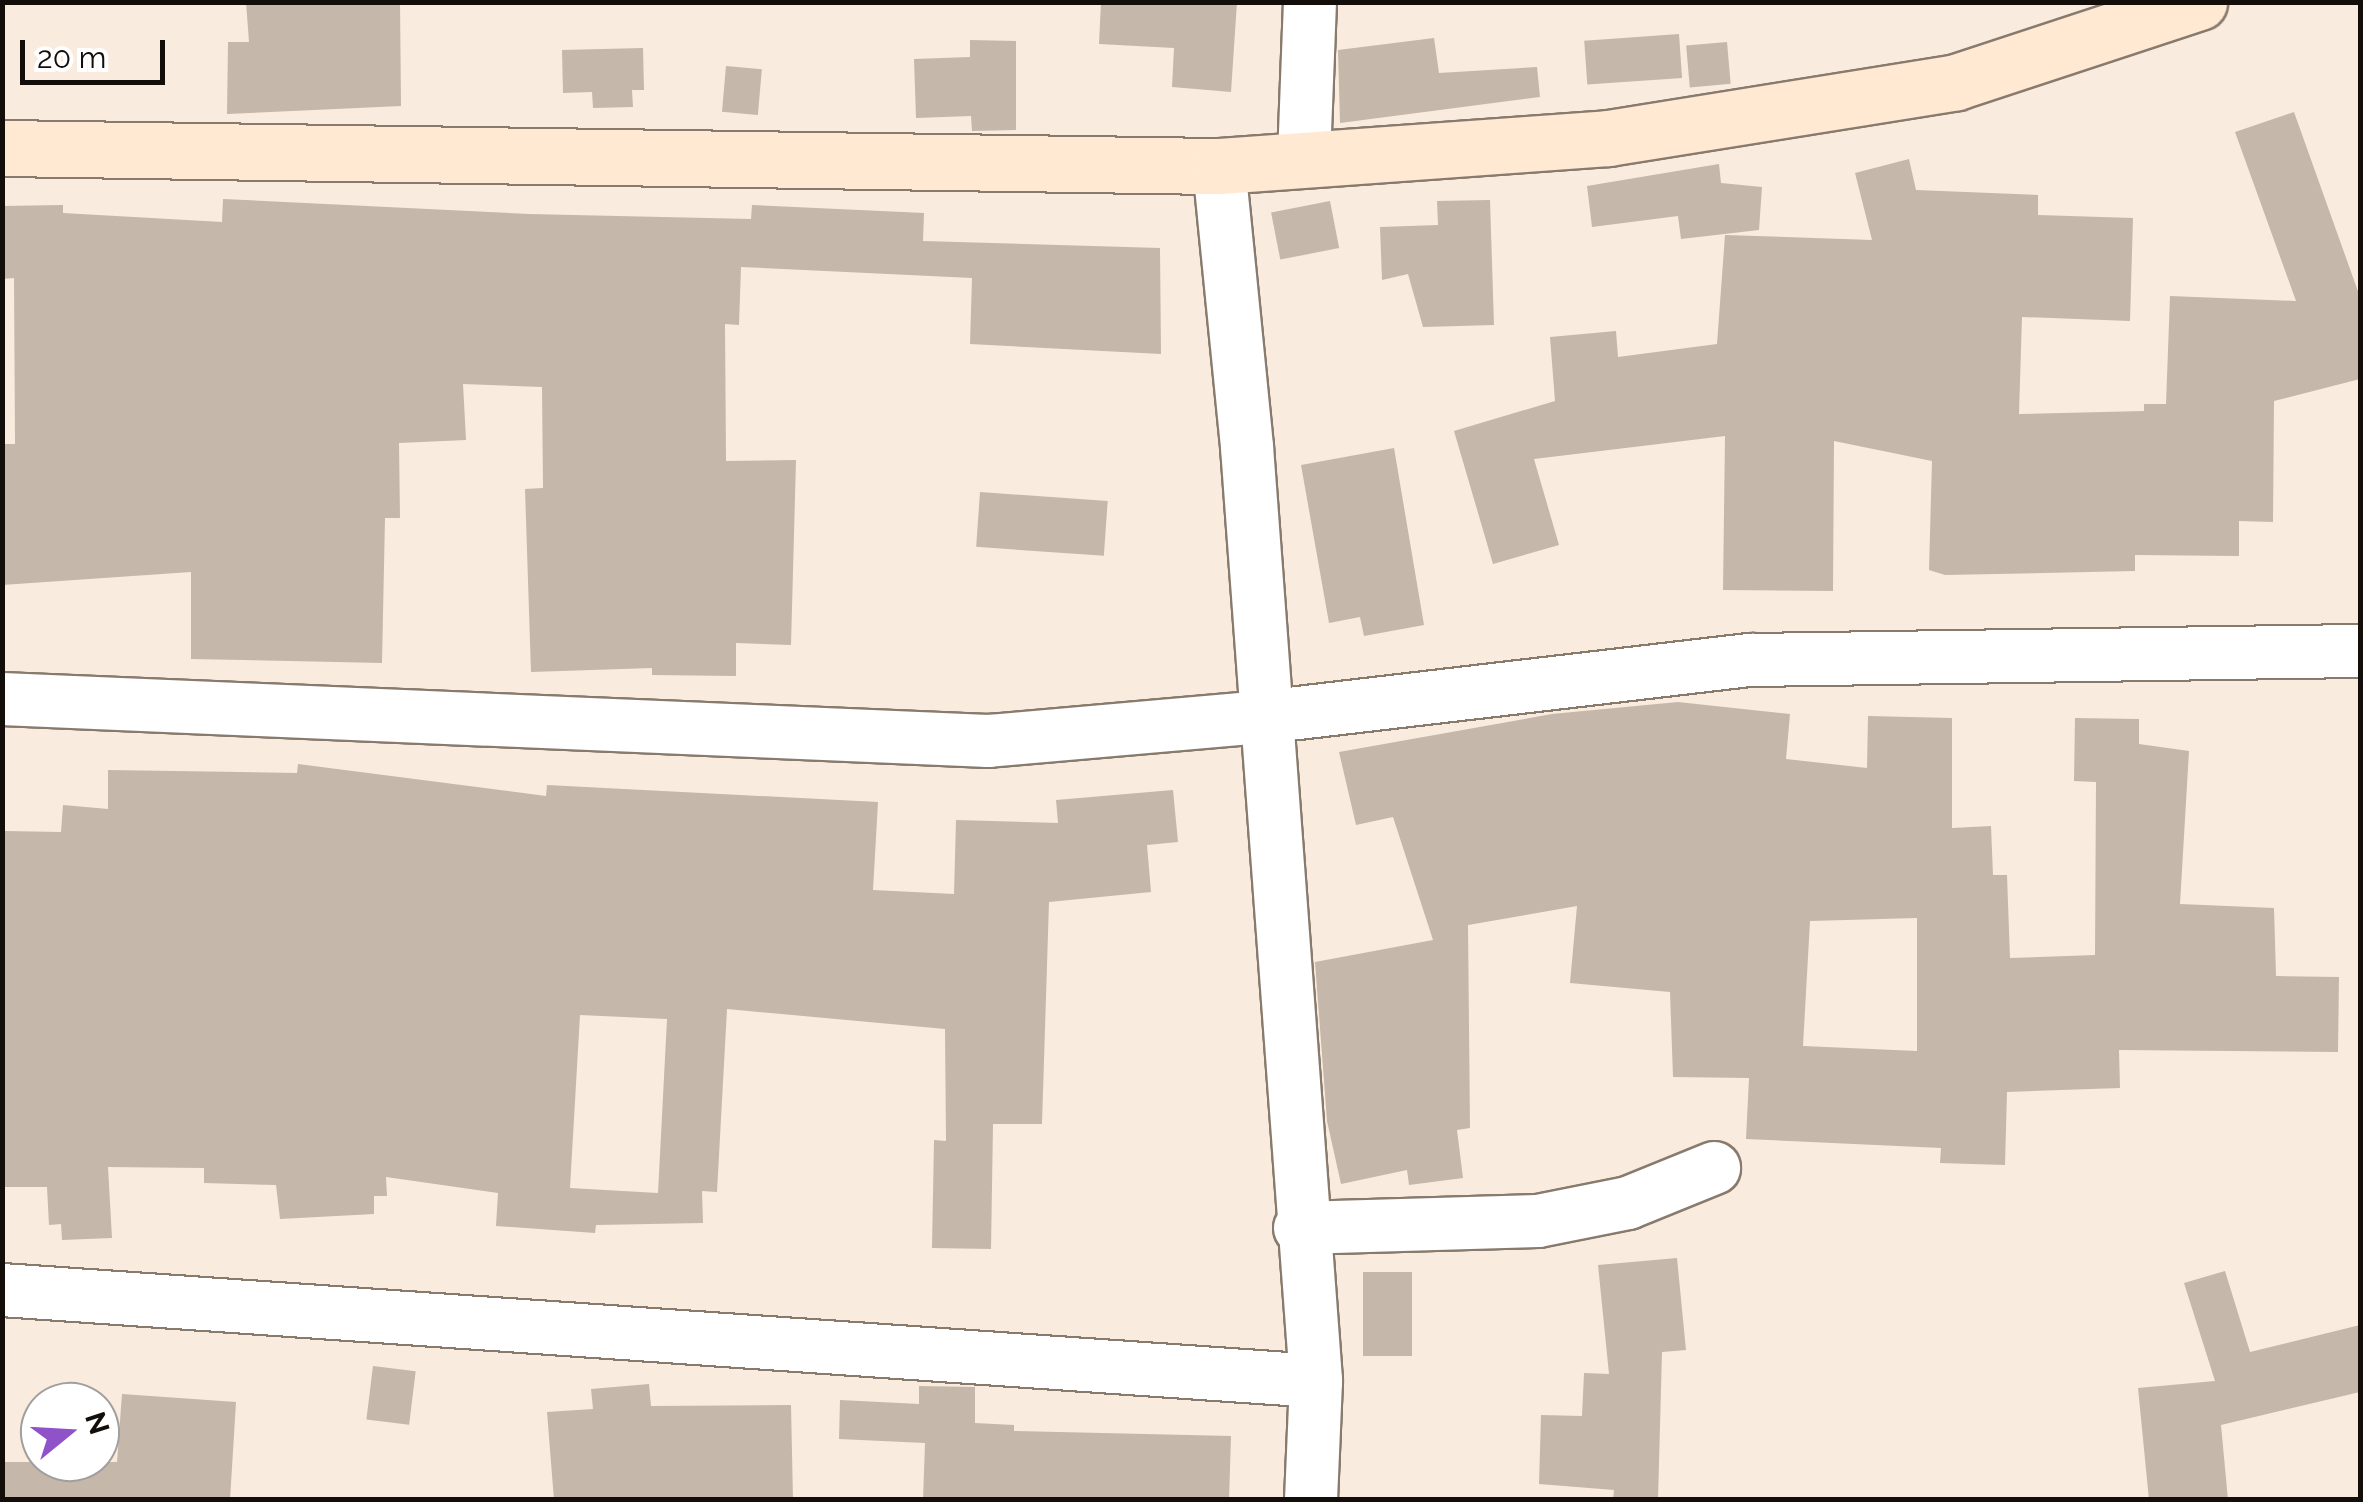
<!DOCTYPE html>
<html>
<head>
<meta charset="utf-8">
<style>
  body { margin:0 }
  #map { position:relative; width:2363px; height:1502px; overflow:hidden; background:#f9ebdd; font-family:Raleway,sans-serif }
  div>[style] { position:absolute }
  .building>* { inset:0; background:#c5b7aa; transform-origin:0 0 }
  .roads { filter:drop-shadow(2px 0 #887b6e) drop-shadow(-2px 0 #887b6e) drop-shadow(0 2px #887b6e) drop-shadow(0 -2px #887b6e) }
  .street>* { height:52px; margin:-26px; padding:0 26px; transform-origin:26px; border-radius:26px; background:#fff }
  .secondary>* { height:55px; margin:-27.5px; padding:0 27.5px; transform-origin:27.5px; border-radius:27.5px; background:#ffe9d3 }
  span { translate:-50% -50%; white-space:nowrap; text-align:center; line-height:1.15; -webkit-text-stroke:8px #fff; paint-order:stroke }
  .frame { position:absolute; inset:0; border:5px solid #130e09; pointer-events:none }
  .north { position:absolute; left:20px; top:1382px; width:100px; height:100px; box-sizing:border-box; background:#fff; border:2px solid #a19f9d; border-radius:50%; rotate:72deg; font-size:28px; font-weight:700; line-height:40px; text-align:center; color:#130e09 }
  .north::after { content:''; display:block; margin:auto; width:35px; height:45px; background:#8f52c9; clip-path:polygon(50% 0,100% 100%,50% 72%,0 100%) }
  .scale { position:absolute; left:20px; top:40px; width:145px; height:45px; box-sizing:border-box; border:5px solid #130e09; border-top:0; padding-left:12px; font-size:30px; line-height:35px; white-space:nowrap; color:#130e09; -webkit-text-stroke:8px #fff; paint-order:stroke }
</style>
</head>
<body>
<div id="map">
  <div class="building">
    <i style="clip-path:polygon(246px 2px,400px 2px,401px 106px,227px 114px,228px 42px,249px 42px)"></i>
    <i style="clip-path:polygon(1101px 2px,1237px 2px,1231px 92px,1172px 87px,1174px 48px,1099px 44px)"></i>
    <i style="left:1679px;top:34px;width:44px;height:95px;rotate:86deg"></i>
    <i style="clip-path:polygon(1434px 38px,1439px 73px,1537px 67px,1540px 97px,1340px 123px,1338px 50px)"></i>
    <i style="clip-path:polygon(970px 40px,1016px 41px,1016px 130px,972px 131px,971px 116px,916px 118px,914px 59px,970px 57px)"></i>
    <i style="left:1727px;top:42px;width:42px;height:41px;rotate:85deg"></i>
    <i style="clip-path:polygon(643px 48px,644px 90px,632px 90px,633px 107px,593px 108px,592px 92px,563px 93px,562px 50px)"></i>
    <i style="left:726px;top:66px;width:36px;height:46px;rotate:5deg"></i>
    <i style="clip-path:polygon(2294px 112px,2360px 297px,2360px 379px,2274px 401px,2273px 522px,2239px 521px,2239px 556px,2135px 555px,2135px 571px,1945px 575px,1929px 570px,1932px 461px,1834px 441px,1833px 591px,1723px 590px,1725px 436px,1534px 459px,1559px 545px,1493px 564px,1454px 431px,1555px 401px,1550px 337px,1616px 331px,1618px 357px,1717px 344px,1725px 235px,1872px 240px,1855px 173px,1909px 159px,1916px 190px,2038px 195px,2038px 215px,2133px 218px,2130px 321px,2022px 317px,2019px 414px,2144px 411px,2144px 404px,2166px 404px,2170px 296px,2296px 301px,2235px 132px)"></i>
    <i style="clip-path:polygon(1719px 164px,1721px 183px,1762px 187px,1759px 230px,1681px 239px,1678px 216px,1592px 227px,1587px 186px)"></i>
    <i style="clip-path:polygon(223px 199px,529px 214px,751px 219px,752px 205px,924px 213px,923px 241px,1160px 248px,1161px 354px,970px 344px,972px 278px,741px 267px,739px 325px,725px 324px,726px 461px,796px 460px,791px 645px,736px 643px,736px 676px,652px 675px,652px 668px,531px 672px,525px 489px,543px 488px,542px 387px,463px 384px,466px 440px,399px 443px,400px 518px,385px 518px,382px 663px,191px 659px,191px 572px,2px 585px,2px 444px,15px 444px,14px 278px,2px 279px,2px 206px,63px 205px,63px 213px,222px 222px)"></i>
    <i style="clip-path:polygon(1490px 200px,1494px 325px,1423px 327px,1408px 274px,1382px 280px,1380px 227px,1438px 225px,1437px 201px)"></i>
    <i style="left:1330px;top:201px;width:48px;height:60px;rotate:79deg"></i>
    <i style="clip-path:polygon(1394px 448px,1424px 625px,1364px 636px,1360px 617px,1329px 623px,1301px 465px)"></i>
    <i style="left:980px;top:492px;width:128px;height:55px;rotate:4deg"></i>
    <i style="clip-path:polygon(evenodd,1678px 702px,1790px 714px,1786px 759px,1867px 768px,1868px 716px,1952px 718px,1952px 828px,1991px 826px,1993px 875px,2007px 875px,2010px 958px,2095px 955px,2096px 782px,2074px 781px,2075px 718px,2139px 719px,2139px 744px,2189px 751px,2180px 904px,2274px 908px,2276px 976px,2339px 977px,2338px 1052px,2119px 1050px,2120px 1088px,2007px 1092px,2005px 1165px,1940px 1163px,1941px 1148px,1746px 1139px,1749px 1078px,1673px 1077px,1670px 992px,1570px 983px,1577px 906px,1468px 925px,1470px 1128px,1457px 1130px,1463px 1178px,1409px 1185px,1407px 1170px,1341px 1184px,1327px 1121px,1315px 962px,1433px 940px,1393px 817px,1356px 825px,1339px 752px,1552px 714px,1678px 702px,1917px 918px,1917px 1051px,1803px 1046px,1810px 921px,1917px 918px)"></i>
    <i style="clip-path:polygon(evenodd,298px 764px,546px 796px,547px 785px,878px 802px,873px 890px,954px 894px,956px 820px,1058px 823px,1056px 800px,1173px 790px,1178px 842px,1147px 845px,1151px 892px,1049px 902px,1042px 1124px,993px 1124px,991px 1249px,932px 1248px,934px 1140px,946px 1141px,945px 1029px,727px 1009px,717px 1192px,702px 1191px,703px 1223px,596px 1225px,595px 1233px,496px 1226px,498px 1193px,386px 1177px,387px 1196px,374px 1196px,374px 1214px,280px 1219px,276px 1185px,204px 1183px,204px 1168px,108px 1167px,112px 1238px,62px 1240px,61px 1224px,49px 1225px,47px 1187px,2px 1187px,5px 831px,61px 832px,63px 805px,108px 809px,108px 770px,297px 773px,298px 764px,580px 1015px,667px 1019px,658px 1193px,570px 1188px,580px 1015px)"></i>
    <i style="clip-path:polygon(1677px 1258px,1686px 1350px,1662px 1352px,1658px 1500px,1613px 1500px,1614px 1490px,1539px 1484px,1541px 1415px,1582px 1416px,1584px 1373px,1609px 1374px,1598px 1265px)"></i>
    <i style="clip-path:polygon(2225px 1271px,2250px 1352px,2360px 1325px,2360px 1392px,2221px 1425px,2228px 1500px,2149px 1500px,2138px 1388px,2215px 1381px,2184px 1283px)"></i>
    <i style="left:1363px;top:1272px;width:49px;height:84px"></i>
    <i style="left:373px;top:1366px;width:43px;height:54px;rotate:7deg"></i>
    <i style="clip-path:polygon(649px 1384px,651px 1406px,791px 1405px,793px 1500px,554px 1500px,547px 1412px,593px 1409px,591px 1389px)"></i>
    <i style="clip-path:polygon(919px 1386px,975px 1387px,975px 1423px,1014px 1425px,1014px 1431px,1231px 1436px,1229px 1500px,923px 1500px,925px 1443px,839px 1439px,840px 1400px,919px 1404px)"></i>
    <i style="clip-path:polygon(122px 1394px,236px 1402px,230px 1500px,2px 1500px,2px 1462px,117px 1462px)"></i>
  </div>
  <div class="roads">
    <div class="street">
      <i style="left:1304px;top:158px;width:156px;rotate:-87.8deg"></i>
      <i style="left:1219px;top:166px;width:282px;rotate:84.3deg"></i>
      <i style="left:1247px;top:447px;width:937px;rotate:85.77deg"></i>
      <i style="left:1316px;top:1381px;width:119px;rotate:92.4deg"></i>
      <i style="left:2px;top:699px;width:987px;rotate:2.44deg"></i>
      <i style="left:988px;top:741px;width:277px;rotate:-5deg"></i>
      <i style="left:1264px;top:717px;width:490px;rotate:-6.7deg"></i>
      <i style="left:1751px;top:660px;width:609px;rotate:-0.85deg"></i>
      <i style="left:1300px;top:1228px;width:238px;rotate:-1.7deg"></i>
      <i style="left:1538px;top:1221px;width:92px;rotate:-11.3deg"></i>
      <i style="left:1628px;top:1203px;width:93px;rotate:-22.1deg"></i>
      <i style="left:2px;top:1290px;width:1317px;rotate:3.96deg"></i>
    </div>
    <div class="secondary">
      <i style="left:2px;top:148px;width:1217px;rotate:0.85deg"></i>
      <i style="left:1219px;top:166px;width:390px;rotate:-4.1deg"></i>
      <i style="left:1608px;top:138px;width:352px;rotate:-9.1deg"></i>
      <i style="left:1956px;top:82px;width:256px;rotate:-18.2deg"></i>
    </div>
  </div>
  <div class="frame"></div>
  <div class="north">N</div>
  <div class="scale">20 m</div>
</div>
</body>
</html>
